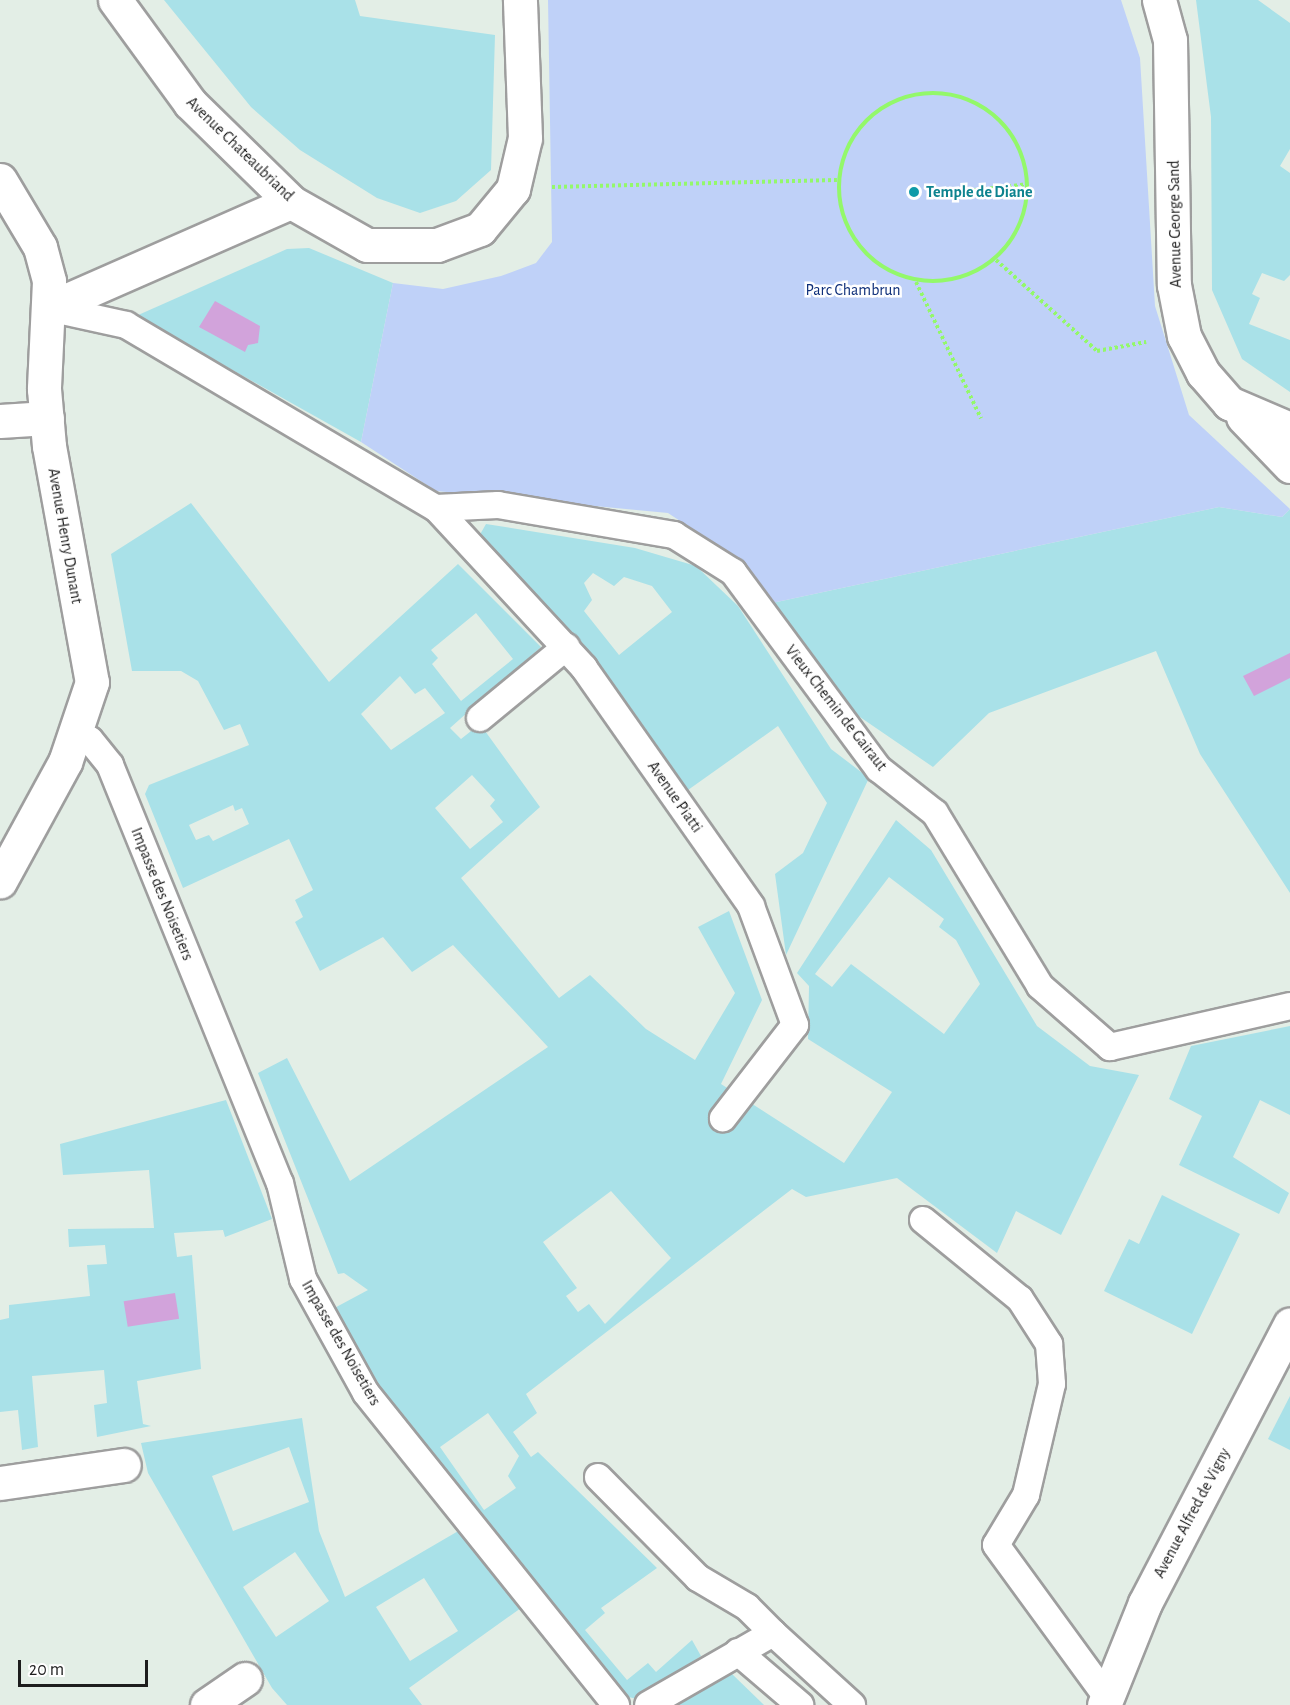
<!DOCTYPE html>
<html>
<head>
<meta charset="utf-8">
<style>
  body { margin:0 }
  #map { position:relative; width:1290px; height:1705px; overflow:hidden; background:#e3eee6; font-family:"Alegreya Sans",sans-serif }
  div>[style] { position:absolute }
  .grass>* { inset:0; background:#a9e1e8 }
  .park>* { inset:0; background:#bfd1f8 }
  .water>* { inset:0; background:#d2a3db; transform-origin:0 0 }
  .path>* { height:4px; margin-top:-2px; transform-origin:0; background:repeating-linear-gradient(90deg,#93f86a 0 3px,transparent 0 6px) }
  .path>.ring { margin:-2px; padding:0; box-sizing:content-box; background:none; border:4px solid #93f86a; border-radius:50% }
  .roads { filter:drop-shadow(2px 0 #9e9e9e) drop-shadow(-2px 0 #9e9e9e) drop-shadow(0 2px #9e9e9e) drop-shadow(0 -2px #9e9e9e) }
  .service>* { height:26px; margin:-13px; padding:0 13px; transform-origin:13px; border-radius:13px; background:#fff }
  .minor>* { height:33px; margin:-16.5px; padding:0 16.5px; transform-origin:16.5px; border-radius:16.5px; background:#fff }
  .tertiary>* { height:33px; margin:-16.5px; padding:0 16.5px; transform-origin:16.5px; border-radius:16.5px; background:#fff }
  .dots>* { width:16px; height:16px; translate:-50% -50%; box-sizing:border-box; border:3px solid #fff; border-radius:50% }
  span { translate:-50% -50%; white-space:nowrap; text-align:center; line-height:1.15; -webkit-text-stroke:5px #fff; paint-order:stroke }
  .street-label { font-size:16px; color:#1d1d1d }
  .culture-label { font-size:16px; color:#0d838f; font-weight:700 }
  .left { translate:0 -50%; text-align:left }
  .park-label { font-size:16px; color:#0d2e79 }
  .scale { position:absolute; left:18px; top:1660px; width:130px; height:27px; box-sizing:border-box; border:3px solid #1d1d1d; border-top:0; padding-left:8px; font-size:18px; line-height:21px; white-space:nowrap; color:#1d1d1d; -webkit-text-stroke:4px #fff; paint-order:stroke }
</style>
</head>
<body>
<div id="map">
  <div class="grass">
    <i style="clip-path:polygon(164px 0,355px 0,360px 16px,495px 35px,491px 170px,456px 201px,420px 213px,377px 198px,300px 150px,251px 107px)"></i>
    <i style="clip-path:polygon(1196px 0,1258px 0,1290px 23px,1290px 149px,1280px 166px,1290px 173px,1290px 275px,1284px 281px,1262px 273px,1252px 294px,1260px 298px,1249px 324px,1290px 340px,1290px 392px,1242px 359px,1212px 290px,1211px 117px)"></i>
    <i style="clip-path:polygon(309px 248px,393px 283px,361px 442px,136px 316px,287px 249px)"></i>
    <i style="clip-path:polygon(evenodd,191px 503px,329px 682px,458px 564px,541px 647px,450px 728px,461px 739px,480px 724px,540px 807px,461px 878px,559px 998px,590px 975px,646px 1029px,695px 1060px,735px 993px,698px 927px,729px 911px,762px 1000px,721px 1084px,844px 1163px,892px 1092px,808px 1039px,809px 986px,797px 973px,896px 820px,931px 850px,1037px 1026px,1090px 1066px,1139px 1075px,1061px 1235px,1016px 1211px,997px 1253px,897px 1178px,806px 1197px,792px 1189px,526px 1394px,537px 1413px,513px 1432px,531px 1457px,538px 1452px,657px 1568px,601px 1608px,605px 1613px,585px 1630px,627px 1680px,648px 1663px,656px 1672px,692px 1640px,701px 1656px,637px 1699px,624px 1696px,476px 1519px,327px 1312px,368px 1290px,344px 1273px,338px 1274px,258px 1073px,287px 1058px,350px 1181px,548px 1047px,453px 945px,412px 972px,383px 937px,320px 971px,295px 922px,303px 917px,295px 900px,313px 890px,289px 839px,183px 888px,145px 794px,149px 785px,249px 745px,240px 724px,224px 730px,198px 681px,181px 671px,132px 671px,111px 554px,191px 503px,476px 613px,513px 659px,461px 701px,432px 664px,438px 658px,431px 650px,476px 613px,191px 503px,400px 676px,415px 694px,425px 688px,445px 713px,391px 750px,361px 714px,400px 676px,191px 503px,472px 775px,495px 800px,490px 806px,503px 822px,470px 849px,435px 808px,472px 775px,191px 503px,233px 805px,235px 811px,242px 808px,249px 824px,213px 841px,209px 835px,196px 840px,189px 825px,233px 805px,191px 503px,889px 877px,944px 919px,939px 927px,956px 940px,980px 984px,944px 1034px,851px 964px,832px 987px,815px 974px,889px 877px,191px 503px,611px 1191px,671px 1258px,605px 1324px,589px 1304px,578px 1312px,566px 1296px,577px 1288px,543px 1242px,611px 1191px,191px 503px,488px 1413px,519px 1456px,508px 1476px,516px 1488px,484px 1510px,440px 1447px,488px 1413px)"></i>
    <i style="clip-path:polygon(1219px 507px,1282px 517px,1290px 509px,1290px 893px,1200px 754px,1156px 651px,989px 713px,933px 767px,857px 715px,772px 603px)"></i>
    <i style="clip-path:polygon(evenodd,486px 524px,635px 548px,696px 566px,738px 606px,831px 749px,869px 778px,786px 955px,775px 874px,803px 853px,827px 803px,778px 726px,688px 790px,568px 629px,478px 538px,486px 524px,593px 573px,614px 586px,624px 577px,652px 586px,672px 612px,619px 655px,584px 611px,592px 600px,584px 583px,593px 573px)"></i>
    <i style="clip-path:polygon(1290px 1026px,1290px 1115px,1260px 1100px,1233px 1157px,1289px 1193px,1279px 1214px,1179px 1165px,1202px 1116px,1169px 1099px,1191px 1046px)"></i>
    <i style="clip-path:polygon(226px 1100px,272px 1219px,225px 1237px,223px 1230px,174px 1233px,177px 1257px,192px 1255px,201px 1369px,137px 1381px,143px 1424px,151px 1426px,97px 1437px,94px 1405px,107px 1403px,104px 1370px,32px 1376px,38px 1447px,22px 1450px,18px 1410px,0 1412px,0 1320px,9px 1318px,9px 1305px,90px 1296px,87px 1265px,107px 1264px,105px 1245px,69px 1247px,68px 1229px,154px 1228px,149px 1170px,63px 1175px,60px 1144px)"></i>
    <i style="clip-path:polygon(1162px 1195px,1240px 1234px,1192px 1334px,1104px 1291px,1129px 1239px,1139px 1244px)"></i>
    <i style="clip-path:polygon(1290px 1396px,1290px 1450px,1268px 1439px)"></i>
    <i style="clip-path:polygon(evenodd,302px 1418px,319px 1531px,345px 1597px,460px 1530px,521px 1608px,409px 1688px,422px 1705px,287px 1705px,272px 1688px,148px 1473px,141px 1443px,302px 1418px,289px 1447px,309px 1502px,233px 1531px,212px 1476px,289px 1447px,302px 1418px,295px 1552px,329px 1601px,276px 1637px,243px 1587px,295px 1552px,302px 1418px,424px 1578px,458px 1631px,410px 1661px,376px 1607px,424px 1578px)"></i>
    <i style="clip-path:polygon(730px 1672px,764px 1705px,673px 1705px)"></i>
  </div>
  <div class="park">
    <i style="clip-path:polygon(548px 0,1121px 0,1140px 58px,1155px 306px,1189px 415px,1290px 509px,1282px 517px,1219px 507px,772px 603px,742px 562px,668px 513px,436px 491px,361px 442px,393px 283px,443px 289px,501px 276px,536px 263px,552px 242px)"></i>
  </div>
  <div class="water">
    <i style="clip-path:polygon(215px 301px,260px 326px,258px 343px,248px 345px,245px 352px,199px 327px)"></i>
    <i style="clip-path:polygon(1290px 653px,1290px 678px,1254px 696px,1243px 676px)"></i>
    <i style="left:175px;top:1293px;width:26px;height:52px;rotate:81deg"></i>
  </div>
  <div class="path">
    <i class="ring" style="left:839px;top:93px;width:184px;height:184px"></i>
    <i style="left:552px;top:187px;width:285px;rotate:-1.4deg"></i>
    <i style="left:943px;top:194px;width:86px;rotate:-6.7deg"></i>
    <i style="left:996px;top:260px;width:136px;rotate:42deg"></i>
    <i style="left:1097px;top:351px;width:50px;rotate:-10.4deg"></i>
    <i style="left:916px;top:282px;width:151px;rotate:64.5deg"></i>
  </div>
  <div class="roads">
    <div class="service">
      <i style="left:49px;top:308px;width:79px;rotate:12.4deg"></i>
      <i style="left:126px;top:325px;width:360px;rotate:30.6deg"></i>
      <i style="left:436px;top:508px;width:218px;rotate:47.2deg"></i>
      <i style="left:584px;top:668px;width:291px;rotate:54.9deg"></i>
      <i style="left:751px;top:906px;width:127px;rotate:69.7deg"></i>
      <i style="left:795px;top:1025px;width:118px;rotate:127.7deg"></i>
      <i style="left:436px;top:508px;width:62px;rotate:-2.8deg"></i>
      <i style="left:498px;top:505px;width:179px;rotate:9.7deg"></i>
      <i style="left:674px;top:535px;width:70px;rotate:32.1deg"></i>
      <i style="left:733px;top:572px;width:245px;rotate:53.5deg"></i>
      <i style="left:879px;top:769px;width:71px;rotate:38.2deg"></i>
      <i style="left:935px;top:813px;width:202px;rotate:58.7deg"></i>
      <i style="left:1040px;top:986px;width:93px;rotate:41.1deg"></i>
      <i style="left:1110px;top:1047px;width:185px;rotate:-12.8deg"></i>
      <i style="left:480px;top:718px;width:112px;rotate:-39.5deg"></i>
      <i style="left:77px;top:734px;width:14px;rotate:25deg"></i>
      <i style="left:90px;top:740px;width:32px;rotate:51deg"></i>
      <i style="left:110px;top:765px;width:451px;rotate:67.9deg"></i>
      <i style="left:280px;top:1183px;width:99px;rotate:76.5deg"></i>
      <i style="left:303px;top:1279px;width:130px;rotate:61.1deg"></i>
      <i style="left:366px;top:1393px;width:400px;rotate:51.3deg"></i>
      <i style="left:923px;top:1220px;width:125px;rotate:39.2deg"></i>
      <i style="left:1020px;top:1299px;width:54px;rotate:57.2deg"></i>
      <i style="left:1049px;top:1344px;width:40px;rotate:85.7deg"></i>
      <i style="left:1052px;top:1384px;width:114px;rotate:103.2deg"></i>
      <i style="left:1026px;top:1495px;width:58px;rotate:121deg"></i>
      <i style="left:996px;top:1545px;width:188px;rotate:53.9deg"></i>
      <i style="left:598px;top:1477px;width:142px;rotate:45.3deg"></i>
      <i style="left:698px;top:1578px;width:57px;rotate:30.6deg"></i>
      <i style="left:747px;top:1607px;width:37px;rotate:45deg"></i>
      <i style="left:773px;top:1633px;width:144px;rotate:150.1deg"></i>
      <i style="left:773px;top:1633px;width:107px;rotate:42.3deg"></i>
      <i style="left:738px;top:1652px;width:82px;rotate:40.5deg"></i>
    </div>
    <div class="minor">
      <i style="left:115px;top:0;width:127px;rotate:53.9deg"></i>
      <i style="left:190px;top:103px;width:141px;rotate:44.4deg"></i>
      <i style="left:291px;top:202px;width:87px;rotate:29.5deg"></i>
      <i style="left:367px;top:245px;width:70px"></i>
      <i style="left:437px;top:245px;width:46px;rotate:-20.4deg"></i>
      <i style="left:480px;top:229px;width:52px;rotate:-50.5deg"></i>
      <i style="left:513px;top:189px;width:52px;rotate:-76.8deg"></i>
      <i style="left:525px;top:138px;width:138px;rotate:-92.1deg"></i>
      <i style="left:1159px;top:0;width:41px;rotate:74.6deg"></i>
      <i style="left:1170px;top:40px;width:245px;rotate:89.1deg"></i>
      <i style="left:1174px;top:285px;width:52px;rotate:78.9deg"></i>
      <i style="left:1184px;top:336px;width:42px;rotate:62.8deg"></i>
      <i style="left:1203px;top:373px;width:40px;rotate:49deg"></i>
      <i style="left:1229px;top:403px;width:66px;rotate:23.1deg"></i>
      <i style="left:49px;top:308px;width:264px;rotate:-23.7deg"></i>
      <i style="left:1243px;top:417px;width:68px;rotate:46.2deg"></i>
      <i style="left:0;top:421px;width:47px;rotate:-3.7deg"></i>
      <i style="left:0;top:1483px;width:125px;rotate:-8.3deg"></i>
      <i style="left:207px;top:1705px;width:46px;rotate:-34.4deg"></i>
      <i style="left:1104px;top:1705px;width:110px;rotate:-68.1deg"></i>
      <i style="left:1145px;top:1603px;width:314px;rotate:-62.5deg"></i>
    </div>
    <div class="tertiary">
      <i style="left:0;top:180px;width:78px;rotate:59.2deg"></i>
      <i style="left:40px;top:247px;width:35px;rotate:75deg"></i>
      <i style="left:49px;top:281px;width:108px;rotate:92.7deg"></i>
      <i style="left:44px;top:389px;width:57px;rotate:85deg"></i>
      <i style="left:49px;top:446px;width:240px;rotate:79.7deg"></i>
      <i style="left:92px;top:682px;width:84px;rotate:108.6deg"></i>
      <i style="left:65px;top:762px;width:136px;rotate:118.6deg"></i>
    </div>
  </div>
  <div class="dots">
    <i style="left:914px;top:192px;background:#0f9aa8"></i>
  </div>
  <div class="street-label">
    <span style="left:240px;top:149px;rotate:44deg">Avenue Chateaubriand</span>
    <span style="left:1175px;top:224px;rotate:-91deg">Avenue George Sand</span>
    <span style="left:65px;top:536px;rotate:80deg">Avenue Henry Dunant</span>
    <span style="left:836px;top:708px;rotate:52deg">Vieux Chemin de Gairaut</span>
    <span style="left:675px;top:797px;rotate:55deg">Avenue Piatti</span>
    <span style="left:162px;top:894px;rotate:68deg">Impasse des Noisetiers</span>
    <span style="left:341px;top:1343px;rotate:60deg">Impasse des Noisetiers</span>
    <span style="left:1192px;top:1513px;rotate:-62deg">Avenue Alfred de Vigny</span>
  </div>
  <div class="culture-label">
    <span class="left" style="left:926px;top:192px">Temple de Diane</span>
  </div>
  <div class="park-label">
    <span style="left:853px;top:290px">Parc Chambrun</span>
  </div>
  <div class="scale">20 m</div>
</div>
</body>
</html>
